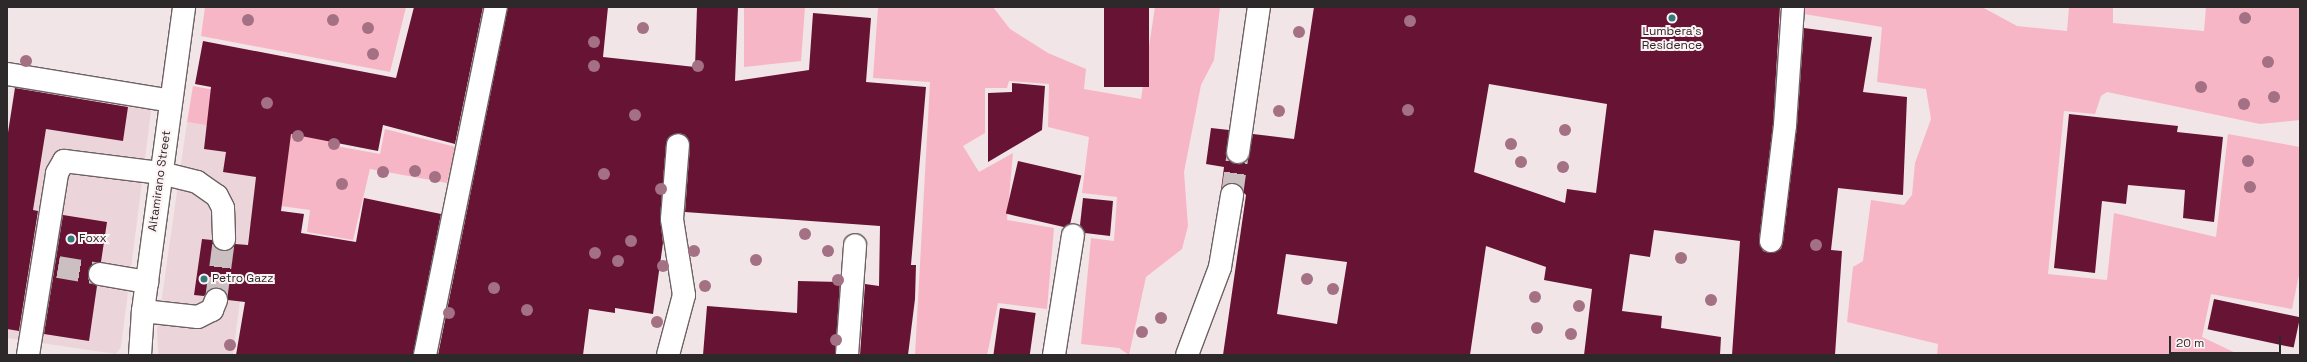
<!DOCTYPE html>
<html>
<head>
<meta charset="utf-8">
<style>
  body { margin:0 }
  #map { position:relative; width:2307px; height:362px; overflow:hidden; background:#f2e5e7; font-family:"Space Grotesk",sans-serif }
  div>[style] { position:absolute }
  .built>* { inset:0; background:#ebd5da }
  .green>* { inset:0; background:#f7b6c6 }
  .building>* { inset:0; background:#671434; transform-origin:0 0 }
  .minor-tunnel>* { height:22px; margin-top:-11px; transform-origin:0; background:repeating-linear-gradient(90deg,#cbbfc1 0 22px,transparent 0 33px) }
  .roads { filter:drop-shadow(1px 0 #6c6163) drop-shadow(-1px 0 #6c6163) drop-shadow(0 1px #6c6163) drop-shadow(0 -1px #6c6163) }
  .minor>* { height:22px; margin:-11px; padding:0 11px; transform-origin:11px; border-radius:11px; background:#fff }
  .major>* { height:22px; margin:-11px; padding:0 11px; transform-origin:11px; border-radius:11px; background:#fff }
  .trees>* { width:12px; height:12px; margin:-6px; border-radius:50%; background:#a47083 }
  .dots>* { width:11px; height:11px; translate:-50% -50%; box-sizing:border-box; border:2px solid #fdf3f5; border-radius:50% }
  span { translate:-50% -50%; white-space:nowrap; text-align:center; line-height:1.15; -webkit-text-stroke:4px #fdf3f5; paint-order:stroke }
  .poi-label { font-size:12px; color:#2d2829 }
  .left { translate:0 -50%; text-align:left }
  .street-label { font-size:12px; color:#2d2829 }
  .frame { position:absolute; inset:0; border:8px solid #2d2829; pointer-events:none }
  .scale { position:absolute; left:2169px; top:336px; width:112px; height:18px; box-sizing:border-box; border:2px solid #2d2829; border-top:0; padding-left:5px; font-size:12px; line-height:14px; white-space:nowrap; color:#2d2829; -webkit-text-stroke:3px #fdf3f5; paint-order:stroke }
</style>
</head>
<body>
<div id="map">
  <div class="built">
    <i style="clip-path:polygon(15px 83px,152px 104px,121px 347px,116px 354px,7px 338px,7px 139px)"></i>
    <i style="clip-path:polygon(187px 122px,256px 132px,279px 227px,250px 224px,233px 355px,159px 355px,158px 352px,157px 331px)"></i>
  </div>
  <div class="green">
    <i style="clip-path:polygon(205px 7px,406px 7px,390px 72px,201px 36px)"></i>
    <i style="clip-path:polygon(744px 7px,805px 7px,801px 61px,744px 67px)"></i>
    <i style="clip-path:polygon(878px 7px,993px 7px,1010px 29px,1048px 53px,1086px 69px,1084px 89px,1141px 99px,1155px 7px,1220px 7px,1214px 60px,1201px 85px,1184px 172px,1188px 226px,1182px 249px,1146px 277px,1129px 355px,1119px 348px,1081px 344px,1091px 238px,1114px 241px,1117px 197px,1082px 193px,1089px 137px,1048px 127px,1049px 84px,1009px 81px,1007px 88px,985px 88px,985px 133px,963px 146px,979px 172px,1013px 153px,1007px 220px,1054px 228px,1047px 309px,998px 303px,987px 355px,915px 355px,930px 82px,873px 78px)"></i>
    <i style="clip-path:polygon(1805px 7px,1982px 7px,2017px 26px,2067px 31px,2069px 7px,2113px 7px,2113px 23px,2204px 31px,2206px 7px,2300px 7px,2300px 120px,2260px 124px,2107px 92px,2101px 96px,2095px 114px,2064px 111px,2048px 274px,2107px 280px,2114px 213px,2216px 237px,2228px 134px,2300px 147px,2300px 270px,2292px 309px,2211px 294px,2202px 337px,2240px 355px,1937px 355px,1938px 344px,1847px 322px,1853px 267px,1863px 261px,1871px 200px,1904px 205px,1912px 195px,1915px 163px,1931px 119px,1926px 89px,1877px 82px,1882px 27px,1804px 14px)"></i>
    <i style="clip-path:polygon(193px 86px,342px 114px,336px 146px,380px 154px,385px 129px,456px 147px,447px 183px,370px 169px,353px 240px,307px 232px,310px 210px,281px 206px,225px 128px,187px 122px)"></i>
  </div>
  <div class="building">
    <i style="clip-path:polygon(414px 7px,483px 7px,455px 144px,383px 125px,378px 151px,291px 134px,281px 211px,304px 214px,301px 233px,356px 242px,364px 198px,441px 214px,413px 355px,236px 355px,245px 302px,228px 300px,220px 288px,209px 290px,204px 296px,194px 295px,202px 239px,212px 240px,218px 250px,224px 251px,235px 244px,248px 245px,256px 177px,223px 172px,226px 152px,204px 149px,211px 87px,195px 84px,203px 41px,396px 78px)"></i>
    <i style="clip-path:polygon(508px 7px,608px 7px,603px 57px,695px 67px,697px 7px,738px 7px,735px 81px,809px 70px,813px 13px,871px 18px,866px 82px,926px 87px,911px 265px,916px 265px,915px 299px,908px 355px,860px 355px,865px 284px,879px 286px,880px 226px,685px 212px,690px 146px,685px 135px,679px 133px,668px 138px,666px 144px,660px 218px,663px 243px,653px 314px,615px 308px,615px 313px,589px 309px,583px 355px,438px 355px)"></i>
    <i style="left:1104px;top:7px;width:45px;height:80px"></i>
    <i style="clip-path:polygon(evenodd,1314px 7px,1780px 7px,1773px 124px,1759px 240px,1763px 251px,1770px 253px,1781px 249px,1783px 242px,1797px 126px,1804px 28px,1872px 37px,1863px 92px,1907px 97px,1903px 195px,1838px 188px,1831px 250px,1842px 251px,1835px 355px,1732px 355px,1740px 241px,1654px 230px,1650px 257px,1630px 254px,1622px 311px,1662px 316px,1661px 328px,1721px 337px,1720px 355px,1584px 355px,1592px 289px,1544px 280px,1546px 267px,1486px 246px,1470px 355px,1223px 355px,1246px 195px,1234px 183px,1227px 183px,1221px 190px,1224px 167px,1206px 164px,1211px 128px,1229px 130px,1226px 156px,1237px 164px,1248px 159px,1253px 134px,1294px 139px,1314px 7px,1489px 84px,1607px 104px,1596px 193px,1567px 189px,1565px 203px,1474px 172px,1489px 84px,1314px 7px,1286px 254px,1347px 262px,1337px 324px,1277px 314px,1286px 254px)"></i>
    <i style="clip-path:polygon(1012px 83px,1045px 86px,1042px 130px,988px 162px,988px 93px,1012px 92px)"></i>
    <i style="clip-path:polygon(15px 88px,128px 107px,123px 141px,46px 129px,33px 210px,38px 211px,19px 331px,7px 329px,7px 139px)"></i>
    <i style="clip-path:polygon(2069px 114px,2178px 126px,2177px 132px,2223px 137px,2214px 222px,2183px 218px,2185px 190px,2128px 185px,2126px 204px,2102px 201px,2095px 273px,2054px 268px)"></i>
    <i style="left:1018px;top:161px;width:65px;height:54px;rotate:13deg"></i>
    <i style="clip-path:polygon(1083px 198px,1113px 201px,1110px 236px,1085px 233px,1080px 225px)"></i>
    <i style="clip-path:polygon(63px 215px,107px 222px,101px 262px,91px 266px,88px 272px,88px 279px,97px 286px,89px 341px,44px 334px)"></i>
    <i style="clip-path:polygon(798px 281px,840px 282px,835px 355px,703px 355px,707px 306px,797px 313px)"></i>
    <i style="left:2214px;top:299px;width:88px;height:31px;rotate:12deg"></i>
    <i style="left:1000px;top:308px;width:36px;height:48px;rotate:8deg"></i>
  </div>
  <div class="minor-tunnel">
    <i style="left:1232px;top:195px;width:43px;rotate:-82.1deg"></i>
    <i style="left:58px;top:267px;width:43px;rotate:9.5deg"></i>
    <i style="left:216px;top:300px;width:62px;rotate:-82.5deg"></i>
  </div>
  <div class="roads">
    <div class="minor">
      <i style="left:7px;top:74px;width:166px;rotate:9.3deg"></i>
      <i style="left:1238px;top:152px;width:147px;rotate:-81.8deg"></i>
      <i style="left:1771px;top:241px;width:117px;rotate:-83.1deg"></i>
      <i style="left:1785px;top:125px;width:118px;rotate:-86.1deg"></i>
      <i style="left:100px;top:274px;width:48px;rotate:9.7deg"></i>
      <i style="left:143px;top:311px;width:55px;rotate:6.2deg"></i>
      <i style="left:198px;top:317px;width:16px;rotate:-27deg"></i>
      <i style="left:212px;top:310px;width:11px;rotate:-68deg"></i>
      <i style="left:28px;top:355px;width:184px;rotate:-80.9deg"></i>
      <i style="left:57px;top:173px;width:14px;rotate:-60deg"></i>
      <i style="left:64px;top:161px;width:98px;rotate:7.1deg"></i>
      <i style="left:161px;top:173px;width:37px;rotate:14deg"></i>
      <i style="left:197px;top:182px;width:24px;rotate:35deg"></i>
      <i style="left:217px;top:196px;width:13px;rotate:63deg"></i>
      <i style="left:223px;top:208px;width:31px;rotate:88deg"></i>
      <i style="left:425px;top:355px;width:355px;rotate:-78.5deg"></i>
      <i style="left:668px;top:355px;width:62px;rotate:-75.1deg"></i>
      <i style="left:684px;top:295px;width:77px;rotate:-99deg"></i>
      <i style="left:672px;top:219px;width:74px;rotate:-85.4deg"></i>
      <i style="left:847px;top:355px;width:110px;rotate:-85.8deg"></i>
      <i style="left:1054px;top:355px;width:121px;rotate:-81deg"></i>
      <i style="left:1187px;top:355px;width:94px;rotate:-69.4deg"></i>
      <i style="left:1220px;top:267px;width:73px;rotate:-80.5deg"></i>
    </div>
    <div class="major">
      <i style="left:140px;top:355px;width:44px;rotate:-86.1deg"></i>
      <i style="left:143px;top:311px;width:307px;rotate:-82.3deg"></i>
    </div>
  </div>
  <div class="trees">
    <i style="left:2245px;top:18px"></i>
    <i style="left:248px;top:20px"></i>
    <i style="left:333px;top:20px"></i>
    <i style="left:1410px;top:21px"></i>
    <i style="left:368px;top:28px"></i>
    <i style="left:643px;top:28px"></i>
    <i style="left:1299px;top:32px"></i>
    <i style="left:594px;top:42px"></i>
    <i style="left:373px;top:54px"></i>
    <i style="left:26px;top:61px"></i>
    <i style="left:2268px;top:62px"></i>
    <i style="left:594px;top:66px"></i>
    <i style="left:698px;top:66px"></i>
    <i style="left:2201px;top:87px"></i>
    <i style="left:2274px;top:97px"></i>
    <i style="left:267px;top:103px"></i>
    <i style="left:2244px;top:104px"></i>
    <i style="left:1408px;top:110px"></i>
    <i style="left:1279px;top:111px"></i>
    <i style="left:635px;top:115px"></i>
    <i style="left:1565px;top:130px"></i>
    <i style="left:298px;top:136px"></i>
    <i style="left:334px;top:144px"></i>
    <i style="left:1511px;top:144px"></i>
    <i style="left:2248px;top:161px"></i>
    <i style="left:1521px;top:162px"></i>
    <i style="left:1563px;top:167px"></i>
    <i style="left:415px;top:171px"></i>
    <i style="left:383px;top:172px"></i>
    <i style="left:604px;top:174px"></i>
    <i style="left:435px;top:177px"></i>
    <i style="left:342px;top:184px"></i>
    <i style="left:2250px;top:187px"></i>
    <i style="left:661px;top:189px"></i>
    <i style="left:805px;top:234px"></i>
    <i style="left:631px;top:241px"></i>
    <i style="left:1816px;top:245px"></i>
    <i style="left:694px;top:251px"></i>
    <i style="left:828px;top:251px"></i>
    <i style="left:595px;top:253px"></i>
    <i style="left:1681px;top:258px"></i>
    <i style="left:756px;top:260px"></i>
    <i style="left:618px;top:261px"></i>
    <i style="left:663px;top:266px"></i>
    <i style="left:1307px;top:279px"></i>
    <i style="left:838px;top:280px"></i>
    <i style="left:705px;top:286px"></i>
    <i style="left:494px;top:288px"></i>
    <i style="left:1333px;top:289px"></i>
    <i style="left:1535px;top:297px"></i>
    <i style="left:1711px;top:300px"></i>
    <i style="left:1579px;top:306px"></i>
    <i style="left:527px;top:310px"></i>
    <i style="left:449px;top:313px"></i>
    <i style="left:1161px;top:318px"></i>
    <i style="left:657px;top:322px"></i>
    <i style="left:1537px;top:328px"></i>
    <i style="left:1142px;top:332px"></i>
    <i style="left:1571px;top:334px"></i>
    <i style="left:836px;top:340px"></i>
    <i style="left:230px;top:345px"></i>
  </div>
  <div class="dots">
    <i style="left:1672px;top:18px;background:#327b7a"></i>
    <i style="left:71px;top:239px;background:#327b7a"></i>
    <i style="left:204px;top:279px;background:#327b7a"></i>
  </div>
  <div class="poi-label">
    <span style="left:1672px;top:39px">Lumbera's<br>Residence</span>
    <span class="left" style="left:79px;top:239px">Foxx</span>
    <span class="left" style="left:212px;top:279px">Petro Gazz</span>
  </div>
  <div class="street-label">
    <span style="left:160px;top:181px;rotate:-82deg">Altamirano Street</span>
  </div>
  <div class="frame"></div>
  <div class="scale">20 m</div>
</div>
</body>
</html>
